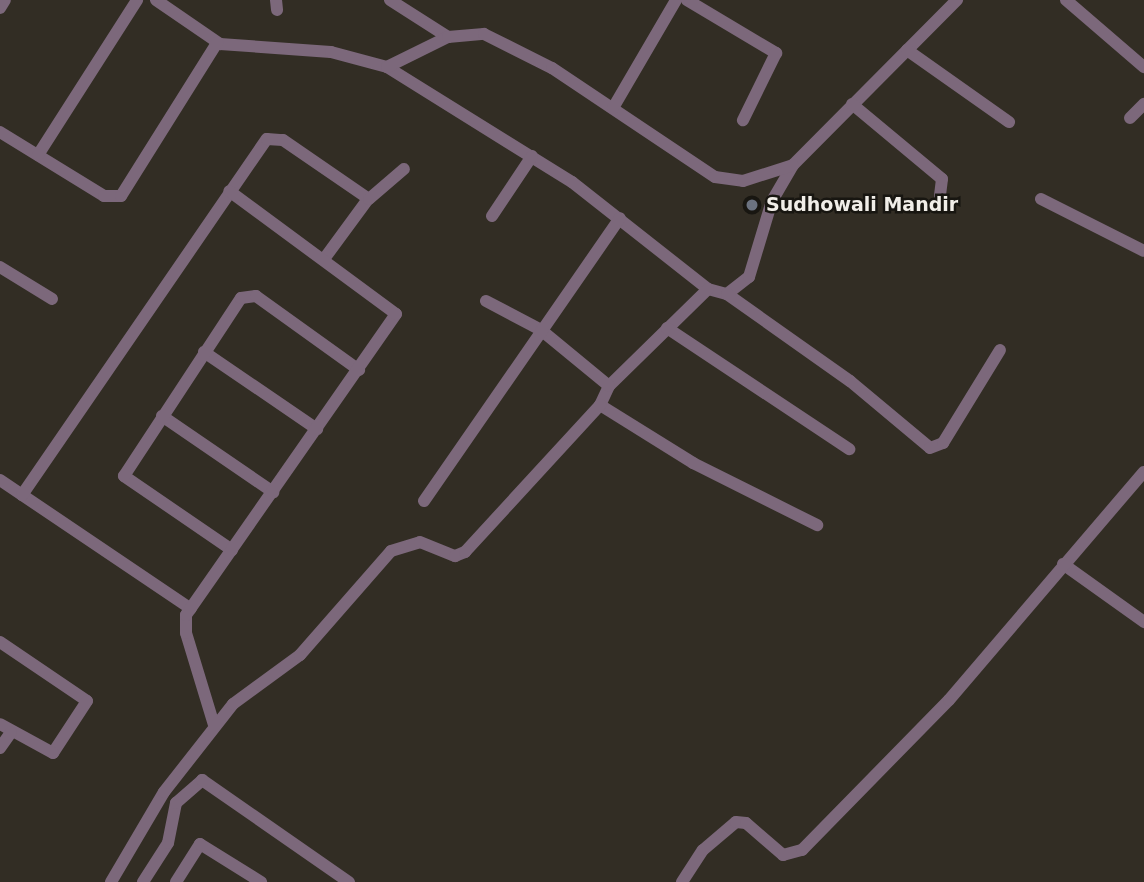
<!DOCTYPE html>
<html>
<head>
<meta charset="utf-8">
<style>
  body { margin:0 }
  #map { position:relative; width:1144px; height:882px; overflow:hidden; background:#322d24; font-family:"DejaVu Sans",sans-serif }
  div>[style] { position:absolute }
  .street>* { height:12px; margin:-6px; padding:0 6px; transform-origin:6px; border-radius:6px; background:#7c687b }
  .dots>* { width:19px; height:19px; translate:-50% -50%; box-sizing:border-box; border:4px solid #181611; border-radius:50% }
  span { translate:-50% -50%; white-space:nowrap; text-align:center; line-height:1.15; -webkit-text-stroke:5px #181611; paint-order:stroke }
  .poi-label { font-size:19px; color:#f1eee8; font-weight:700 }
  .left { translate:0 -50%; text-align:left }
</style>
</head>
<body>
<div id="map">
  <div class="street">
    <i style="left:156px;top:0;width:78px;rotate:34.5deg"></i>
    <i style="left:220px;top:44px;width:111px;rotate:4.1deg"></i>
    <i style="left:331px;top:52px;width:58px;rotate:15deg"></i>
    <i style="left:387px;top:67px;width:218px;rotate:31.9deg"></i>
    <i style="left:572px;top:182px;width:173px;rotate:38.2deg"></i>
    <i style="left:708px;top:289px;width:20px;rotate:15deg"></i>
    <i style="left:727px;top:294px;width:28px;rotate:-38deg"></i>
    <i style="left:749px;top:277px;width:79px;rotate:-73.2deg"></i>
    <i style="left:772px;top:201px;width:42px;rotate:-59.7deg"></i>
    <i style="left:793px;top:165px;width:233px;rotate:-45.2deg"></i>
    <i style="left:276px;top:0;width:10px;rotate:84deg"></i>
    <i style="left:390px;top:0;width:69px;rotate:32.5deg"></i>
    <i style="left:687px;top:0;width:104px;rotate:30.8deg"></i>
    <i style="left:776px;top:53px;width:75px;rotate:116.2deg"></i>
    <i style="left:1066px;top:0;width:103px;rotate:40.7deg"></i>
    <i style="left:0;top:8px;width:9px;rotate:-58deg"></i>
    <i style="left:907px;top:50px;width:125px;rotate:35.2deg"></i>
    <i style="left:387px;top:67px;width:68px;rotate:-26.2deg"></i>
    <i style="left:448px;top:37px;width:36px;rotate:-5deg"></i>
    <i style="left:484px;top:34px;width:76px;rotate:26.6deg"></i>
    <i style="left:552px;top:68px;width:196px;rotate:33.8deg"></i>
    <i style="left:715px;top:177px;width:28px;rotate:8deg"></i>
    <i style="left:743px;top:181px;width:52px;rotate:-17.7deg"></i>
    <i style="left:852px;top:104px;width:117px;rotate:39.8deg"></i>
    <i style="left:942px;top:179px;width:16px;rotate:97deg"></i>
    <i style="left:613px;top:108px;width:125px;rotate:-59.7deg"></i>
    <i style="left:1130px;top:118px;width:20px;rotate:-45deg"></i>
    <i style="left:0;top:132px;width:122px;rotate:31.6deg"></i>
    <i style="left:104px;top:196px;width:17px"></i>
    <i style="left:121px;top:196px;width:181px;rotate:-57.9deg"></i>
    <i style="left:38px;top:155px;width:184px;rotate:-57.4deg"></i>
    <i style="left:1041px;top:199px;width:115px;rotate:26.8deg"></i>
    <i style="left:492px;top:216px;width:72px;rotate:-56.3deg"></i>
    <i style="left:324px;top:259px;width:74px;rotate:-53.7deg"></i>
    <i style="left:0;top:267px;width:61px;rotate:31.6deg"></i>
    <i style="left:708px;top:289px;width:139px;rotate:135.6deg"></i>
    <i style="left:609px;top:386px;width:21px;rotate:115deg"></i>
    <i style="left:600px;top:405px;width:110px;rotate:31.9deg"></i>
    <i style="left:693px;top:463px;width:139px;rotate:26.6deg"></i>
    <i style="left:727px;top:294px;width:151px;rotate:35.3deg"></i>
    <i style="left:850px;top:381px;width:104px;rotate:39.9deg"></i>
    <i style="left:930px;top:448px;width:14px;rotate:-21deg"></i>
    <i style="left:943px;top:443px;width:109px;rotate:-58.5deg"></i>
    <i style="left:486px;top:301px;width:62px;rotate:27.8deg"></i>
    <i style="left:541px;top:330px;width:88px;rotate:39.5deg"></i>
    <i style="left:667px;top:328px;width:219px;rotate:33.6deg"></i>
    <i style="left:204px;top:352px;width:137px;rotate:34.3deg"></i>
    <i style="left:162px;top:416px;width:135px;rotate:34.4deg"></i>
    <i style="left:0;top:480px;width:230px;rotate:34deg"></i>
    <i style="left:22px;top:495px;width:432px;rotate:-55.5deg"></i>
    <i style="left:267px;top:139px;width:16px;rotate:4deg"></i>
    <i style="left:283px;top:140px;width:104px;rotate:34.5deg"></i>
    <i style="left:369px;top:199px;width:46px;rotate:-40.6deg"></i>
    <i style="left:424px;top:501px;width:344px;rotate:-55.3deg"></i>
    <i style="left:232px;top:550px;width:131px;rotate:-145.6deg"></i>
    <i style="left:124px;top:476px;width:213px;rotate:-56.7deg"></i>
    <i style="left:241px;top:298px;width:15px;rotate:-8deg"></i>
    <i style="left:256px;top:296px;width:127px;rotate:35.7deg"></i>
    <i style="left:1063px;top:564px;width:100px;rotate:35.6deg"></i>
    <i style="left:0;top:642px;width:105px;rotate:34.1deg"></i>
    <i style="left:87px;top:701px;width:62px;rotate:123.2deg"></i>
    <i style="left:53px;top:753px;width:60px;rotate:-151.3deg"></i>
    <i style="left:214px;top:725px;width:96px;rotate:-106.9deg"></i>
    <i style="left:186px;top:633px;width:18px;rotate:-90deg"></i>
    <i style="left:186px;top:615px;width:367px;rotate:-55.1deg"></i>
    <i style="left:396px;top:314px;width:207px;rotate:-143.6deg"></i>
    <i style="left:0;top:748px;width:19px;rotate:-55deg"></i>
    <i style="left:111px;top:882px;width:104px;rotate:-59.5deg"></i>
    <i style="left:164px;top:792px;width:112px;rotate:-51.9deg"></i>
    <i style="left:233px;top:704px;width:83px;rotate:-36.2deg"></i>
    <i style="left:300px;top:655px;width:138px;rotate:-48.8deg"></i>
    <i style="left:391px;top:551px;width:30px;rotate:-17deg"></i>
    <i style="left:420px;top:542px;width:38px;rotate:22deg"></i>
    <i style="left:455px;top:556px;width:11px;rotate:-22deg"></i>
    <i style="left:465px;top:552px;width:200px;rotate:-47.4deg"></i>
    <i style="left:143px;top:882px;width:46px;rotate:-57.3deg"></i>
    <i style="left:168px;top:843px;width:41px;rotate:-78.7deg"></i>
    <i style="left:176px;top:803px;width:35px;rotate:-41deg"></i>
    <i style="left:202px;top:780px;width:179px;rotate:34.8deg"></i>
    <i style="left:176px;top:882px;width:45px;rotate:-57.7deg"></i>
    <i style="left:200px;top:844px;width:72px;rotate:31.9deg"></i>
    <i style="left:682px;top:882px;width:38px;rotate:-57deg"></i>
    <i style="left:703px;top:850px;width:43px;rotate:-40.3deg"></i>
    <i style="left:736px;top:822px;width:10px;rotate:6deg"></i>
    <i style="left:746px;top:823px;width:49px;rotate:40.9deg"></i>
    <i style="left:783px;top:855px;width:20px;rotate:-15deg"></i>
    <i style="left:802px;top:850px;width:210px;rotate:-45.6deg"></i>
    <i style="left:949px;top:700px;width:300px;rotate:-49.5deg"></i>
  </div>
  <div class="dots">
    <i style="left:752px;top:205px;background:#6b7280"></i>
  </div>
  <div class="poi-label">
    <span class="left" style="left:766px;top:205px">Sudhowali Mandir</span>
  </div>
</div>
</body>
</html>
